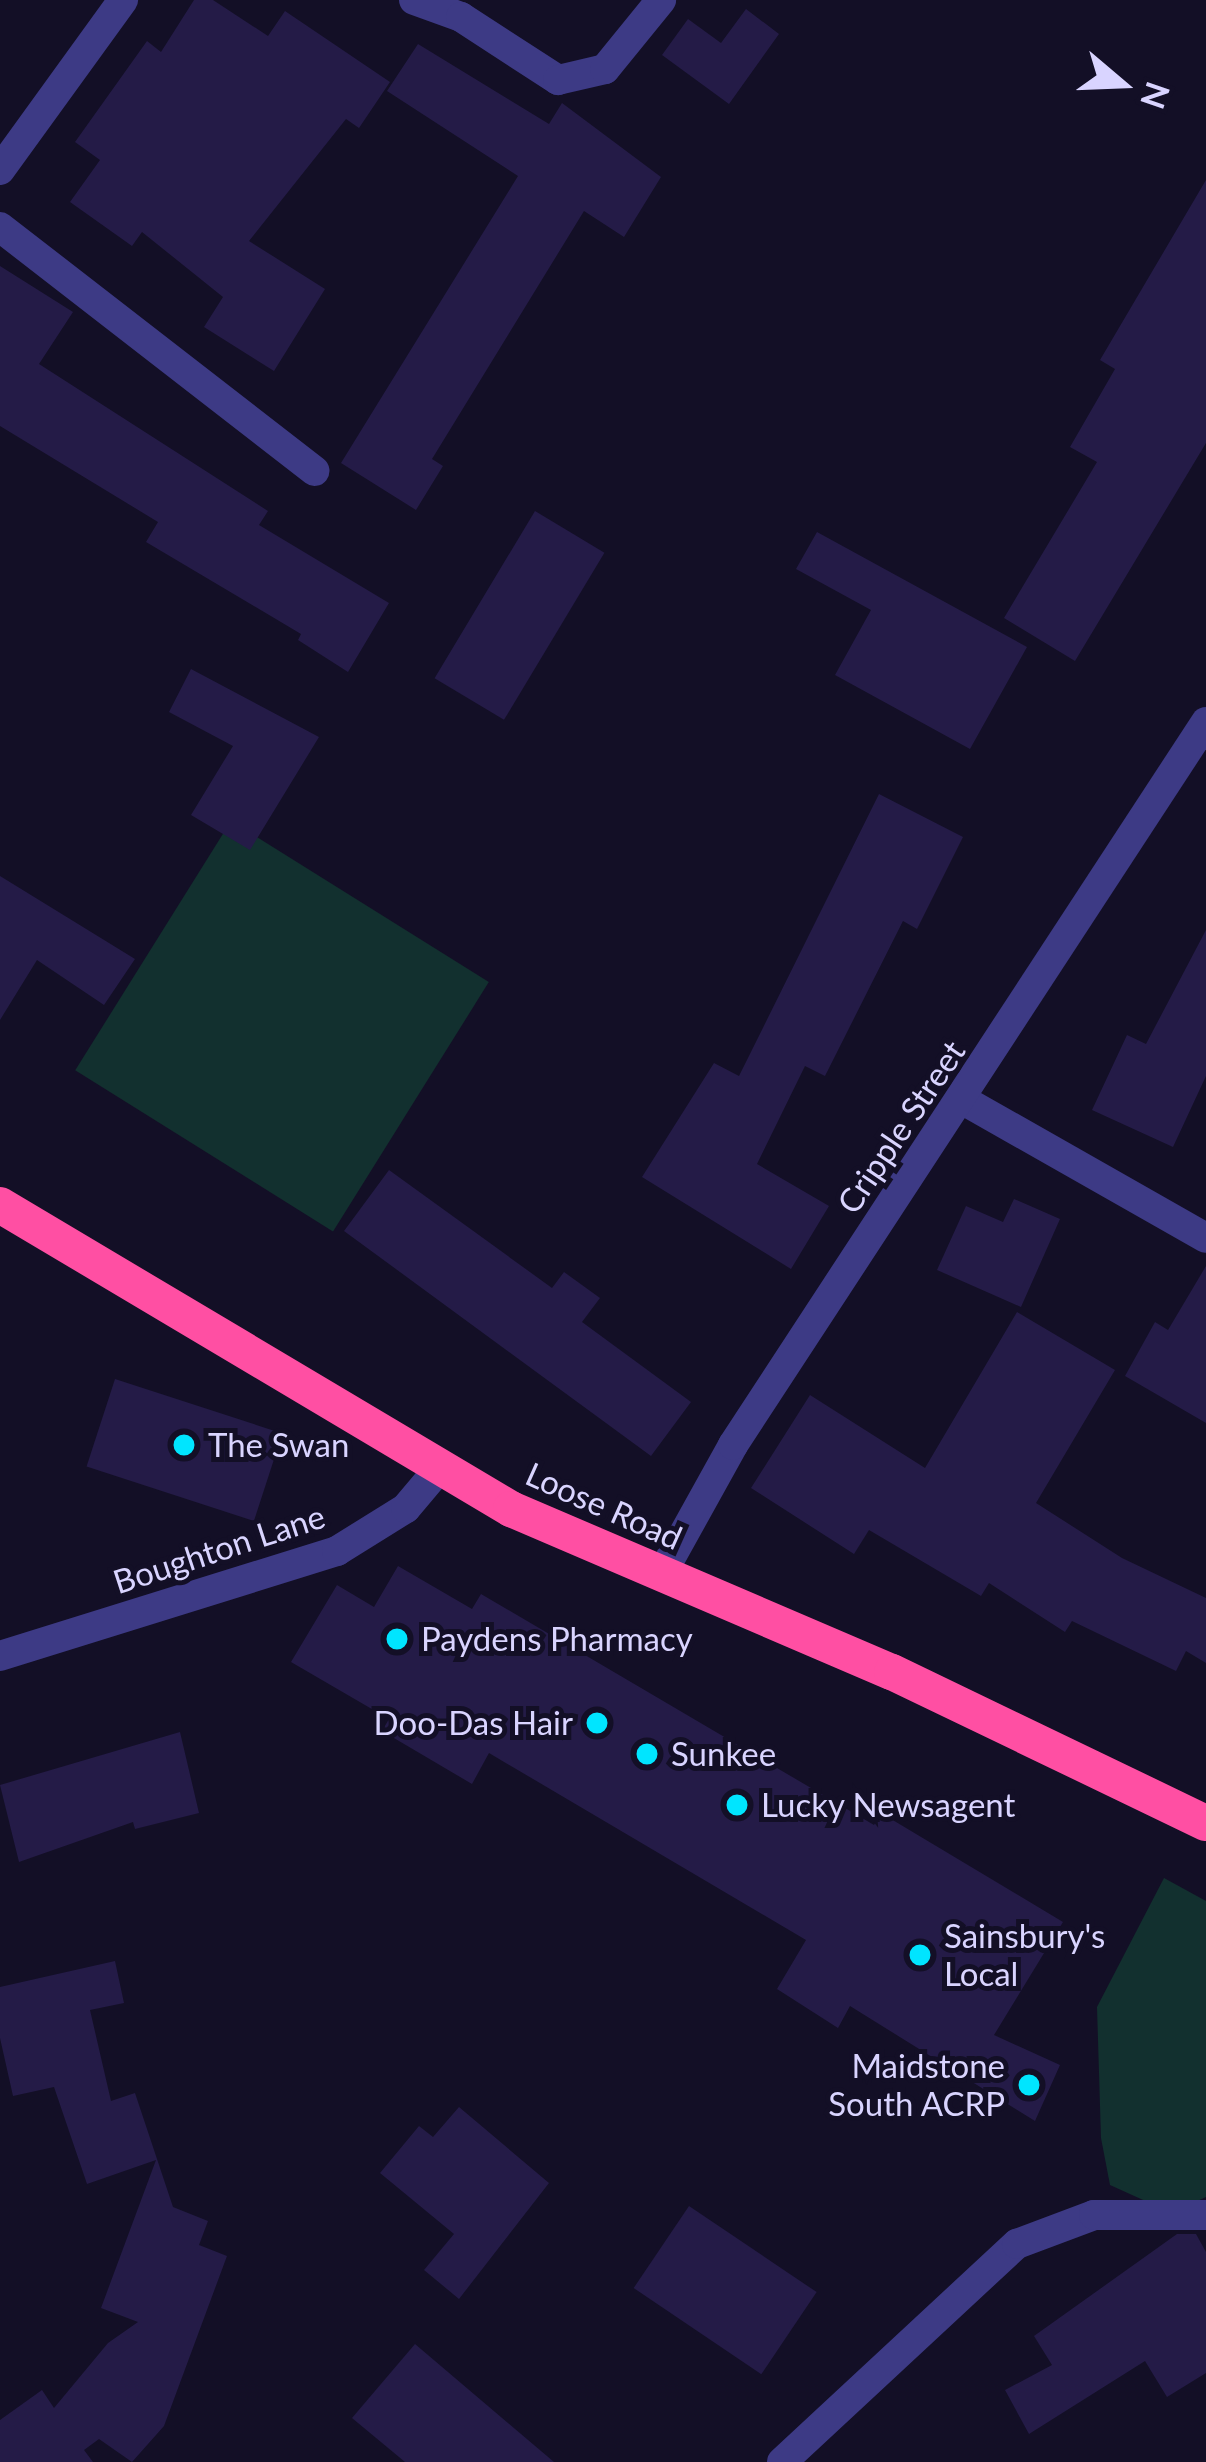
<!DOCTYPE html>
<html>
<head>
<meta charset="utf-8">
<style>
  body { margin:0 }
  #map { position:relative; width:1206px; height:2462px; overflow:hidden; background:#130f26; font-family:Lato,sans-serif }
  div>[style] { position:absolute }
  .green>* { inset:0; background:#12302f; transform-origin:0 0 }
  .building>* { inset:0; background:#241b47; transform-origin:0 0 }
  .minor>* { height:30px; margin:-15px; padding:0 15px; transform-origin:15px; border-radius:15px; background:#3d3a85 }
  .highway>* { height:36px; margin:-18px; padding:0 18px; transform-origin:18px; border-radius:18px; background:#ff4fa3 }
  .dots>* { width:33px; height:33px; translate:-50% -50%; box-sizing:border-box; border:6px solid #130f26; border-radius:50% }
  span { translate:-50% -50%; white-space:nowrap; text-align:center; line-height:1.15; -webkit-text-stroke:10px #130f26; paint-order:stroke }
  .street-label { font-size:33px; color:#d9d4ff }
  .poi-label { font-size:33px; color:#d9d4ff }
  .left { translate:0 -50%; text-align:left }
  .right { translate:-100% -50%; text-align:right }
  .north { position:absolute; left:1062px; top:24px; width:120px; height:120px; -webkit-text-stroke:9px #130f26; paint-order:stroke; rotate:109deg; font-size:33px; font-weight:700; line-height:48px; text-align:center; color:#d9d4ff }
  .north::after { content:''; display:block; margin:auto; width:42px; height:54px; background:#d9d4ff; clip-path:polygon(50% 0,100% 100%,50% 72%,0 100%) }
</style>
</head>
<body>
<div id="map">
  <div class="green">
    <i style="left:231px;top:821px;width:304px;height:294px;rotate:32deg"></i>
    <i style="clip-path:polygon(1164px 1878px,1206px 1901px,1206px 2197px,1193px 2203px,1152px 2204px,1110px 2185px,1101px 2138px,1097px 2007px)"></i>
  </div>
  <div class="building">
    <i style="clip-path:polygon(194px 0,213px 0,268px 36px,285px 11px,390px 82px,359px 128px,346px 119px,249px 241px,325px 289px,274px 371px,204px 327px,223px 297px,142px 232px,132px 246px,70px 202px,100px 160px,75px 142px,147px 41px,161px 52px)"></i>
    <i style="clip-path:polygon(746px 9px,779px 34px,729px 104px,662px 55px,688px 19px,721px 43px)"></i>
    <i style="clip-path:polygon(418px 44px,549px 124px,562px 103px,661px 177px,624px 237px,584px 211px,432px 459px,443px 466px,416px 510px,341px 463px,518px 176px,387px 91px)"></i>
    <i style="clip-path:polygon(1206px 180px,1206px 443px,1075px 661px,1004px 618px,1097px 462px,1070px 447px,1115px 369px,1100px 360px)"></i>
    <i style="clip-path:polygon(0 266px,73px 312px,39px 364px,268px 511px,259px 525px,389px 603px,348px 672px,298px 640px,301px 634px,146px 542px,158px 522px,0 426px)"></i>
    <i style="left:535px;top:511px;width:81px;height:195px;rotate:31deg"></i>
    <i style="clip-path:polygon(817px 532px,1027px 647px,970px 749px,835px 675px,871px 610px,796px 569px)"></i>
    <i style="clip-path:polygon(191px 669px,319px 737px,250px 850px,191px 815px,233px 746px,169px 712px)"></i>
    <i style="clip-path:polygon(879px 794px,963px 837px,917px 929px,903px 921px,825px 1076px,805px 1066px,757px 1164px,829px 1206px,791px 1269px,642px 1177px,714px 1063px,739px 1076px)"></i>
    <i style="clip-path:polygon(0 876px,135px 959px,104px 1005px,37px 960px,0 1020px)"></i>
    <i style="clip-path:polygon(1206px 930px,1206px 1076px,1173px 1147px,1092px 1110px,1127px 1035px,1146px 1044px)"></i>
    <i style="clip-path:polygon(389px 1170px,552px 1288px,564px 1272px,600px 1298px,582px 1322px,691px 1402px,651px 1456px,344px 1231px)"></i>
    <i style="clip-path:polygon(1014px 1199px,1060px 1219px,1021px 1307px,937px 1270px,966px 1206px,1003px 1222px)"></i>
    <i style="clip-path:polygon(1206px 1266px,1206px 1423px,1125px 1376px,1155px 1322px,1168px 1330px)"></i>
    <i style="clip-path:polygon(1017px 1312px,1115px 1370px,1036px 1503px,1122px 1558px,1206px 1598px,1206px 1663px,1186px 1651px,1176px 1671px,1072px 1621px,1065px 1632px,989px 1583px,981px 1596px,869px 1530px,854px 1554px,751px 1488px,810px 1395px,925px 1468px)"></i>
    <i style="left:115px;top:1379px;width:176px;height:92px;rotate:18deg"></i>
    <i style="clip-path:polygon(398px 1566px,472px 1609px,481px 1594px,874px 1825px,881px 1813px,1063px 1922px,994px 2035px,1060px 2065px,1035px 2121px,850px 2006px,838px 2028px,777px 1989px,806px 1940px,489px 1753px,472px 1784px,382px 1731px,389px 1719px,291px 1662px,337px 1585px,374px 1607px)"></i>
    <i style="clip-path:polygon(180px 1732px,199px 1813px,135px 1829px,133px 1822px,19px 1862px,0 1785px)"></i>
    <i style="clip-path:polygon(115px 1961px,124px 2003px,90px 2010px,111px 2101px,135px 2093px,173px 2207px,208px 2221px,199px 2245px,227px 2256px,164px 2426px,132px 2462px,99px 2439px,84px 2450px,93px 2462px,0 2462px,0 2420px,42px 2390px,54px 2408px,108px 2343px,138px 2322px,101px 2308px,156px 2160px,87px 2184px,54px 2087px,13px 2096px,0 2038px,0 1987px)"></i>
    <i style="clip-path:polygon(459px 2107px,549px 2183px,459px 2299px,424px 2270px,454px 2234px,380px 2173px,419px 2126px,433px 2137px)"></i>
    <i style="left:689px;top:2206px;width:154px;height:99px;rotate:34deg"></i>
    <i style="clip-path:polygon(1177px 2234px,1196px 2234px,1206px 2252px,1206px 2373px,1167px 2397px,1145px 2361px,1029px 2434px,1005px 2390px,1052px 2365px,1034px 2336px)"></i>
    <i style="clip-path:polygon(415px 2344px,554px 2462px,405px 2462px,352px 2418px)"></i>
  </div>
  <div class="minor">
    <i style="left:414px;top:0;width:50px;rotate:19.9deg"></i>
    <i style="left:461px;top:17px;width:116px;rotate:33deg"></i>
    <i style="left:558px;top:80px;width:48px;rotate:-13.2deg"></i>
    <i style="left:605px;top:69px;width:89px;rotate:-50.9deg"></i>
    <i style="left:0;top:170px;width:210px;rotate:-54.1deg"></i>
    <i style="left:0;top:227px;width:398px;rotate:37.8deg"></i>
    <i style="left:963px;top:1100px;width:279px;rotate:29.6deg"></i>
    <i style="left:661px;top:1575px;width:149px;rotate:-61deg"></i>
    <i style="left:733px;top:1445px;width:864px;rotate:-56.81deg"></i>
    <i style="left:0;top:1656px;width:353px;rotate:-17.3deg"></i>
    <i style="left:337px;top:1551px;width:81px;rotate:-31.9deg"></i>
    <i style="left:406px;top:1508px;width:50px;rotate:-49.9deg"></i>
    <i style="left:782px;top:2462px;width:321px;rotate:-42.9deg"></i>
    <i style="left:1017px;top:2244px;width:82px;rotate:-20.6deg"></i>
    <i style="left:1094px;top:2215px;width:112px"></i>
  </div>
  <div class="highway">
    <i style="left:0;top:1205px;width:595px;rotate:30.75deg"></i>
    <i style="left:511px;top:1509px;width:414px;rotate:23.2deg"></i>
    <i style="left:892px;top:1672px;width:348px;rotate:25.7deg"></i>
  </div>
  <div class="dots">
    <i style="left:184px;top:1445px;background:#00e5ff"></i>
    <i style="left:397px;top:1639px;background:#00e5ff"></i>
    <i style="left:597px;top:1723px;background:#00e5ff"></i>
    <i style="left:647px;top:1754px;background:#00e5ff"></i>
    <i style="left:737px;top:1805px;background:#00e5ff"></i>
    <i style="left:920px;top:1955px;background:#00e5ff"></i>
    <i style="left:1029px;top:2085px;background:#00e5ff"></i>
  </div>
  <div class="street-label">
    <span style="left:901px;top:1127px;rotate:-56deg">Cripple Street</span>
    <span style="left:604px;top:1506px;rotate:24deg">Loose Road</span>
    <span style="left:219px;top:1549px;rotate:-18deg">Boughton Lane</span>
  </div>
  <div class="poi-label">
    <span class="left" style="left:208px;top:1445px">The Swan</span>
    <span class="left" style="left:421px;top:1639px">Paydens Pharmacy</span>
    <span class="right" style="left:573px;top:1723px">Doo-Das Hair</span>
    <span class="left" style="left:671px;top:1754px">Sunkee</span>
    <span class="left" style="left:761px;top:1805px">Lucky Newsagent</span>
    <span class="left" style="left:944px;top:1955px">Sainsbury's<br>Local</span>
    <span class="right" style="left:1005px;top:2085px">Maidstone<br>South ACRP</span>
  </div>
  <div class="north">N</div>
</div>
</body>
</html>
